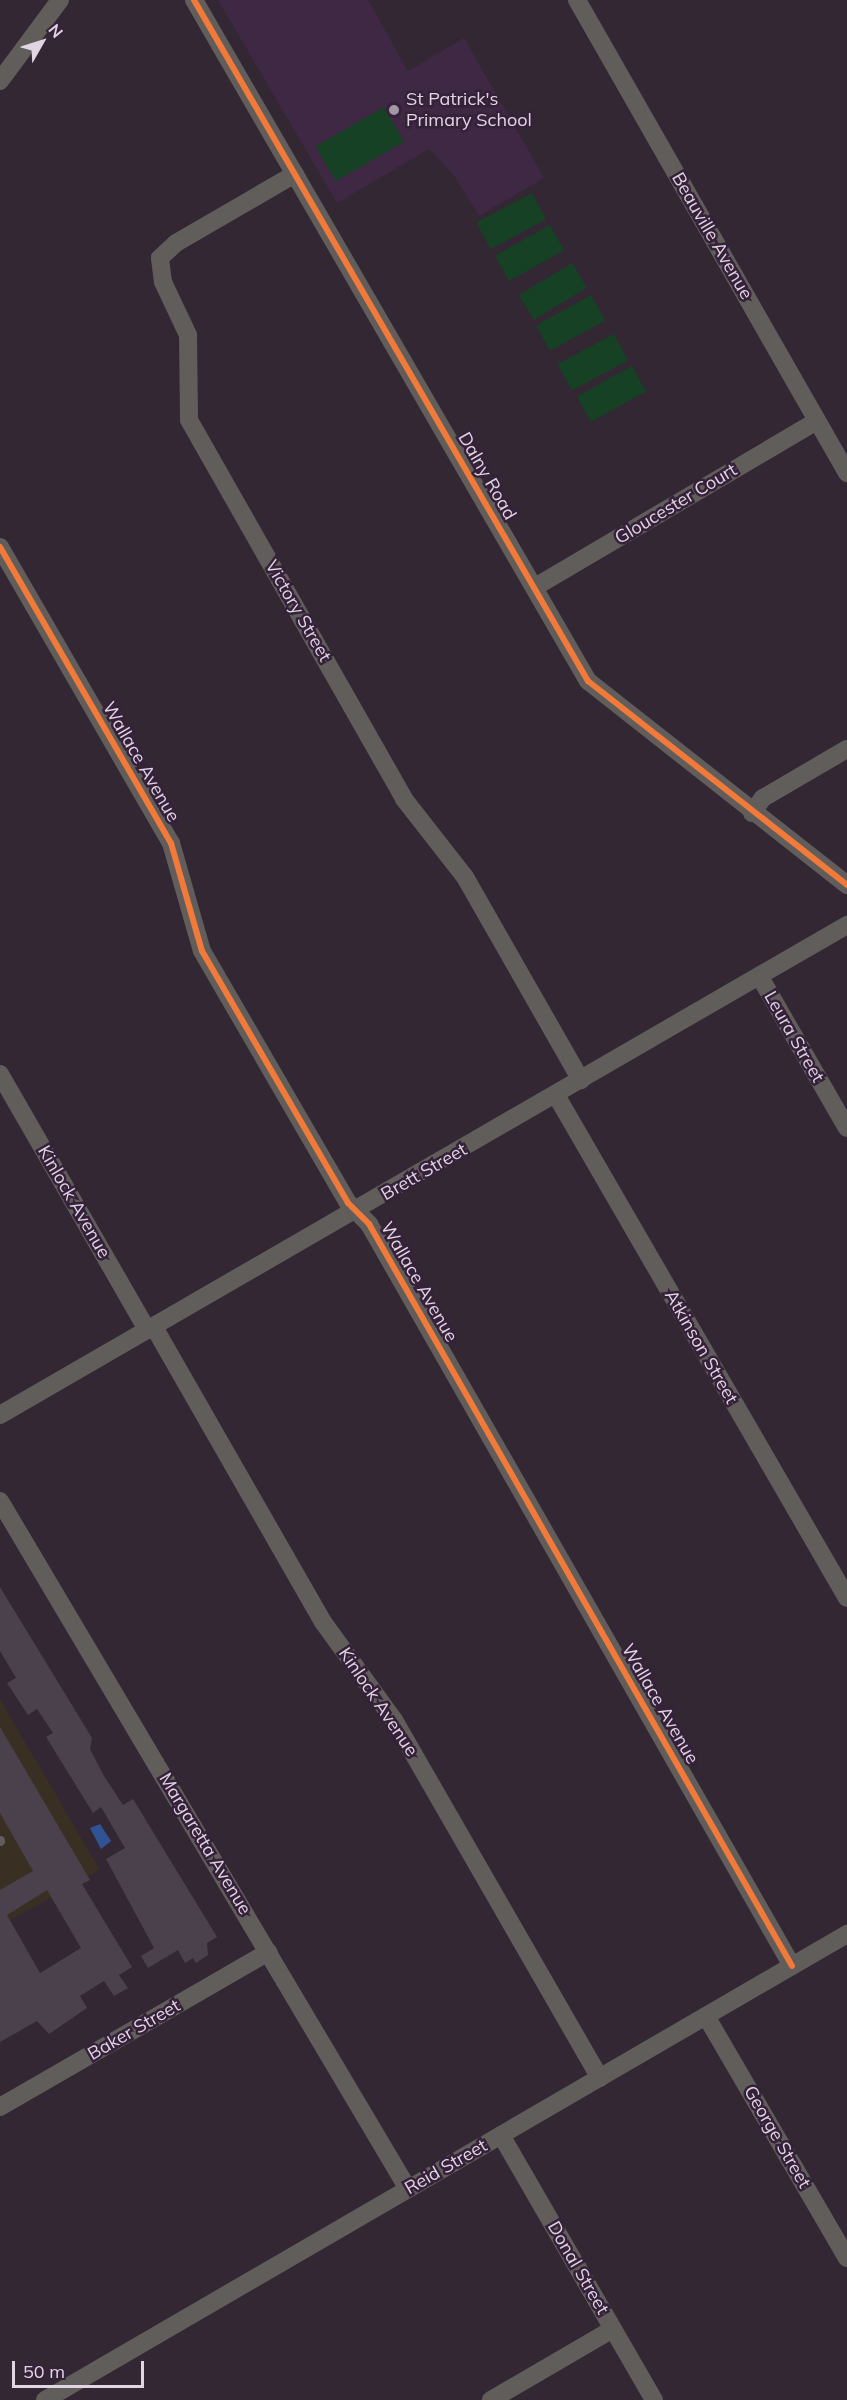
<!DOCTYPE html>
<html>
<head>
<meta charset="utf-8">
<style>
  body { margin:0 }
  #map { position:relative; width:847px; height:2400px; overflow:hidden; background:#322733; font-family:Mulish,sans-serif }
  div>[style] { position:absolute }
  .commercial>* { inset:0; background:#392f23 }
  .built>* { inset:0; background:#3f2843 }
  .green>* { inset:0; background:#164124; transform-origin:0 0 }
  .water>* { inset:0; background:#305493 }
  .building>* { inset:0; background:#4b414c }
  .service>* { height:9px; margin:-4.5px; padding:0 4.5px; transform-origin:4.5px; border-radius:4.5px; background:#615d5b }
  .minor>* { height:18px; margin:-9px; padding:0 9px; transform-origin:9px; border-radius:9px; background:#615d5b }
  .cycleway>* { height:6px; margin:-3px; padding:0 3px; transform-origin:3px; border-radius:3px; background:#f17a3a }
  .dots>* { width:16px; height:16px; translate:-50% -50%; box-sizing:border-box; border:3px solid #352139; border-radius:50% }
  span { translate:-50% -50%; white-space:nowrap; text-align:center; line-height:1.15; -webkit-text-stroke:5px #352139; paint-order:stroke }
  .poi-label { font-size:18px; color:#e1d4e3 }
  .left { translate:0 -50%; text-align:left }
  .street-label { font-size:18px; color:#e1d4e3 }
  .north { position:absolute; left:12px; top:12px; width:60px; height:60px; -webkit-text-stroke:4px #352139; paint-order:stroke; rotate:51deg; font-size:16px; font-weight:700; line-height:24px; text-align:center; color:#e1d4e3 }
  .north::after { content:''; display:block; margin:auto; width:21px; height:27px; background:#e1d4e3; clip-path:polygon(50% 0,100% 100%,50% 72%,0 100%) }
  .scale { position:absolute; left:12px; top:2361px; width:132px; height:27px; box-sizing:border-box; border:3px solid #e1d4e3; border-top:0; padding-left:8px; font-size:18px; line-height:21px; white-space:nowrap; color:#e1d4e3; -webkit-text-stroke:4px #352139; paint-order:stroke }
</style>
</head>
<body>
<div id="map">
  <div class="commercial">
    <i style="clip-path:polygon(0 1699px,100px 1870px,0 1926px)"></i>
  </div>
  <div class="built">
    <i style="clip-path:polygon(218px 0,368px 0,408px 71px,464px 38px,544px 178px,479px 216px,454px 175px,429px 149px,337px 203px)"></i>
  </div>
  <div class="green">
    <i style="left:384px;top:107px;width:40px;height:79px;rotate:60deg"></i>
    <i style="left:532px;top:193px;width:30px;height:63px;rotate:62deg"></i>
    <i style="left:550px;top:225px;width:29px;height:63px;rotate:61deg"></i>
    <i style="left:572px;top:263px;width:29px;height:62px;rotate:59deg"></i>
    <i style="left:591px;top:295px;width:29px;height:63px;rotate:61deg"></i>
    <i style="left:614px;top:334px;width:30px;height:64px;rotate:62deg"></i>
    <i style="left:632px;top:366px;width:29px;height:63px;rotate:61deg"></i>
  </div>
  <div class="water">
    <i style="clip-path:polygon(100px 1824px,111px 1841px,101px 1849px,90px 1828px)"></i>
  </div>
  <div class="building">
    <i style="clip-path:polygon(0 1587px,92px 1738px,90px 1749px,104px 1776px,123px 1805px,133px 1799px,217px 1937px,207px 1943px,208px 1955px,196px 1963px,193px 1958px,185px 1963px,178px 1950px,148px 1968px,141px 1956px,154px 1948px,106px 1859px,125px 1848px,101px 1807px,93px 1813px,72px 1779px,46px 1737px,53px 1733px,37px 1709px,28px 1715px,7px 1683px,16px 1678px,0 1651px)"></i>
    <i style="clip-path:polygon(evenodd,0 1727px,90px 1880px,82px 1884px,132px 1967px,119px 1975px,128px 1988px,114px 1996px,104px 1981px,80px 1996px,87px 2008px,49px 2034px,37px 2021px,0 2042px,0 1890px,33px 1871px,0 1813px,0 1727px,47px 1890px,81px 1948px,40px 1973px,7px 1915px,47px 1890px)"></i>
  </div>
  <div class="service">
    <i style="left:0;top:1840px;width:1px;rotate:90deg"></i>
  </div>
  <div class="minor">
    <i style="left:194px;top:0;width:787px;rotate:59.95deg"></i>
    <i style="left:588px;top:681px;width:330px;rotate:38.2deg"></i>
    <i style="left:577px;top:0;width:545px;rotate:60.28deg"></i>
    <i style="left:0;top:81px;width:101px;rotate:-53.5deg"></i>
    <i style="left:295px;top:174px;width:138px;rotate:149.9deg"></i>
    <i style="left:176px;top:243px;width:22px;rotate:137deg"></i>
    <i style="left:160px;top:258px;width:24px;rotate:83deg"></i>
    <i style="left:163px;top:282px;width:59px;rotate:64.7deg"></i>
    <i style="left:188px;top:335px;width:85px;rotate:89.3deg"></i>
    <i style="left:189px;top:420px;width:436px;rotate:60.4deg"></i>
    <i style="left:404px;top:799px;width:99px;rotate:52deg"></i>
    <i style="left:465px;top:877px;width:234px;rotate:60.3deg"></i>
    <i style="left:0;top:547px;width:342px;rotate:60deg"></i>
    <i style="left:171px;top:843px;width:112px;rotate:74deg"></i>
    <i style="left:202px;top:951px;width:291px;rotate:59.9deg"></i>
    <i style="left:348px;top:1203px;width:30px;rotate:45deg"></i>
    <i style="left:369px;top:1224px;width:854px;rotate:60.31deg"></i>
    <i style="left:535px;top:587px;width:327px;rotate:-30.5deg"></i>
    <i style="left:752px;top:813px;width:19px;rotate:-54deg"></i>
    <i style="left:763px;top:798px;width:97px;rotate:-30.3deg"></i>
    <i style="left:760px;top:977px;width:174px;rotate:60.1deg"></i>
    <i style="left:0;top:1074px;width:295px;rotate:60.1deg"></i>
    <i style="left:556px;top:1095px;width:581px;rotate:59.95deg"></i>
    <i style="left:154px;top:1327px;width:340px;rotate:60.2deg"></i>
    <i style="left:323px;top:1622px;width:121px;rotate:54.1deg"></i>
    <i style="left:394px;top:1720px;width:413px;rotate:60.1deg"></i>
    <i style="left:0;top:1415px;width:979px;rotate:-30.05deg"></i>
    <i style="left:0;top:1501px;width:800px;rotate:59.33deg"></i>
    <i style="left:706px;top:2016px;width:280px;rotate:59.8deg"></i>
    <i style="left:0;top:2107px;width:310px;rotate:-30deg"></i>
    <i style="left:501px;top:2135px;width:306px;rotate:60deg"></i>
    <i style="left:45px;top:2400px;width:928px;rotate:-30.16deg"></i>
    <i style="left:491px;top:2400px;width:141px;rotate:-30.2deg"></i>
  </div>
  <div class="cycleway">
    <i style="left:194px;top:0;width:787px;rotate:59.95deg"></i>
    <i style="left:588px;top:681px;width:330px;rotate:38.2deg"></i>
    <i style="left:0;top:547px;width:342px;rotate:60deg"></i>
    <i style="left:171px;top:843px;width:112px;rotate:74deg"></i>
    <i style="left:202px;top:951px;width:291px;rotate:59.9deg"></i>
    <i style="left:348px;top:1203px;width:30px;rotate:45deg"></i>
    <i style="left:369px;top:1224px;width:854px;rotate:60.31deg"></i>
  </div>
  <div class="dots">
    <i style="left:394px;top:110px;background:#a497a5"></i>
  </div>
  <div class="poi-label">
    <span class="left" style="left:406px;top:110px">St Patrick's<br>Primary School</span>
  </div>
  <div class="street-label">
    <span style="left:712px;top:236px;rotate:60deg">Beauville Avenue</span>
    <span style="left:487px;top:476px;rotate:60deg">Dalny Road</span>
    <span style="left:676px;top:504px;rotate:-31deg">Gloucester Court</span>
    <span style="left:298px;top:611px;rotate:60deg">Victory Street</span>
    <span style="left:141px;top:762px;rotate:60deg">Wallace Avenue</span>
    <span style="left:794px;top:1037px;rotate:60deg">Leura Street</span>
    <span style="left:424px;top:1172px;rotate:-30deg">Brett Street</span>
    <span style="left:74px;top:1202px;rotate:60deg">Kinlock Avenue</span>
    <span style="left:419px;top:1282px;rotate:60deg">Wallace Avenue</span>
    <span style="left:701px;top:1347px;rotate:60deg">Atkinson Street</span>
    <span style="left:378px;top:1702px;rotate:56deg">Kinlock Avenue</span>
    <span style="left:660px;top:1704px;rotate:60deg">Wallace Avenue</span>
    <span style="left:205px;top:1844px;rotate:59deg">Margaretta Avenue</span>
    <span style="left:134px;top:2030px;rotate:-30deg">Baker Street</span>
    <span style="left:777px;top:2137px;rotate:60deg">George Street</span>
    <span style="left:446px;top:2167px;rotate:-30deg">Reid Street</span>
    <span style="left:578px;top:2268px;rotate:60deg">Donal Street</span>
  </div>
  <div class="north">N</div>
  <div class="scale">50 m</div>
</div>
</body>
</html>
